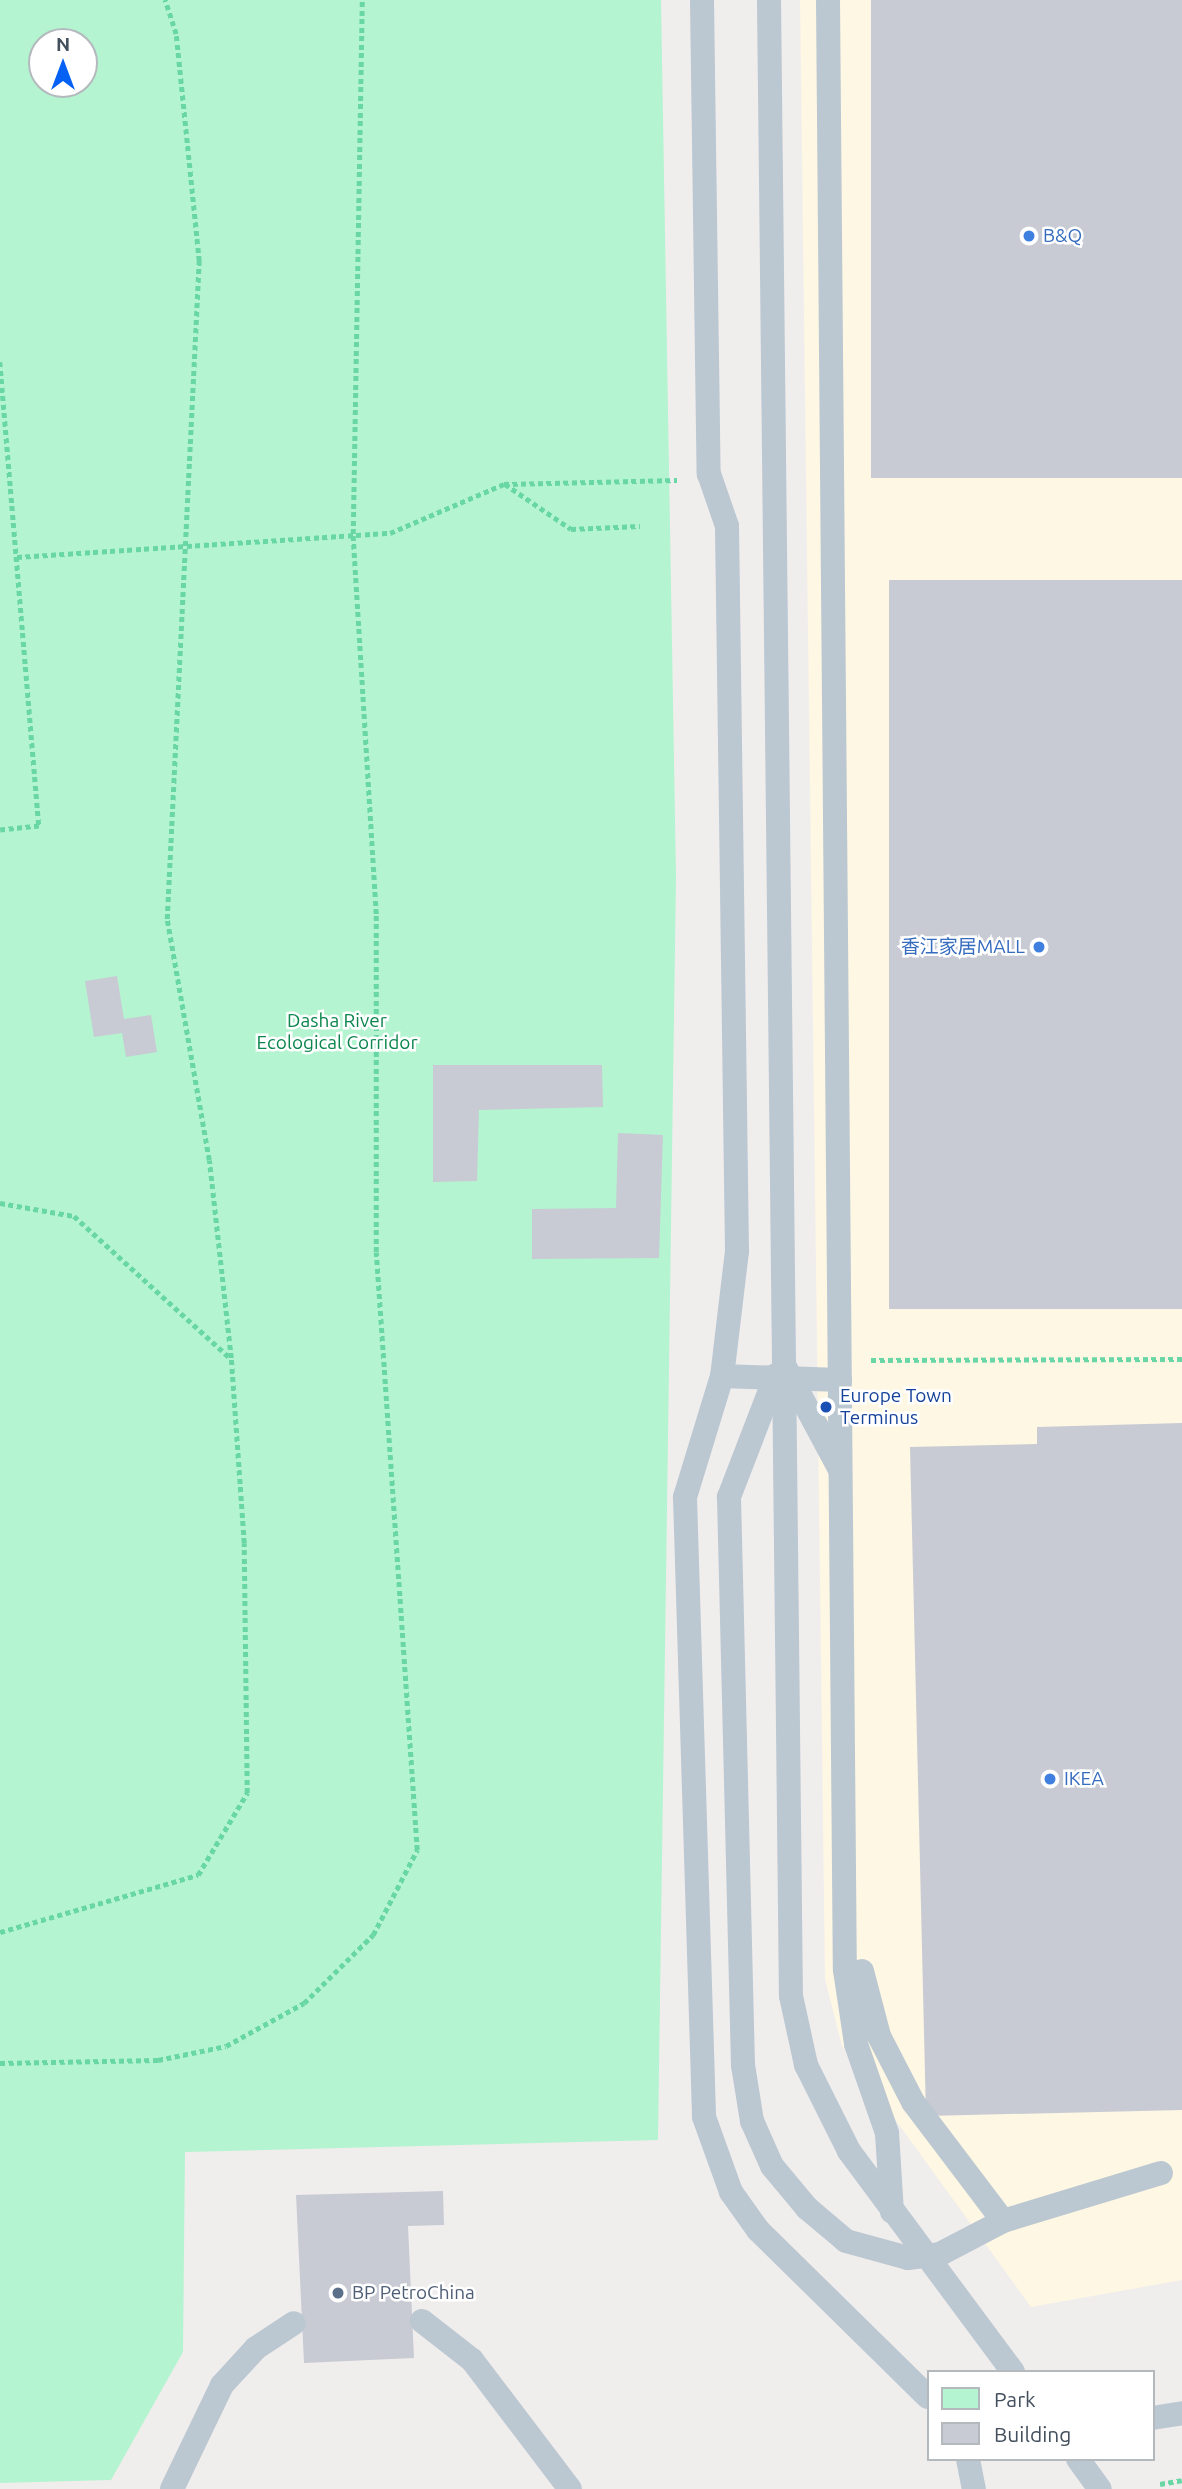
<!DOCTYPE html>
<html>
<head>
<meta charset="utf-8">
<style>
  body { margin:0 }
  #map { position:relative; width:1182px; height:2489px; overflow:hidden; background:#f0eded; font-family:Ubuntu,"Noto Sans SC",sans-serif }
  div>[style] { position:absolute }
  .commercial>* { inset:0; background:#fef7e3 }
  .green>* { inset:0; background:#b5f4d0 }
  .building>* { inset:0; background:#c8cbd4; transform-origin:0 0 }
  .path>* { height:4.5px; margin-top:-2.25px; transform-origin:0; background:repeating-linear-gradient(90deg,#69d6a5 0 5px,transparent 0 8.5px) }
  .service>* { height:24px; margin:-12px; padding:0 12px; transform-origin:12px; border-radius:12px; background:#bbc7d1 }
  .dots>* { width:19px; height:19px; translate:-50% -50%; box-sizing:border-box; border:4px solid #fff; border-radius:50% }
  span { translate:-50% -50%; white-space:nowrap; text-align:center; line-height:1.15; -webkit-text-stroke:5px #fff; paint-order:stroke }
  .shop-label { font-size:19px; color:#366cbe }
  .left { translate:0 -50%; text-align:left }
  .right { translate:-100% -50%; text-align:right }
  .park-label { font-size:19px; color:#0c864e }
  .transit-label { font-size:19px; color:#164399 }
  .service-label { font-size:19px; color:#4e5e75 }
  .legend { position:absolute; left:927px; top:2370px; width:228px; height:91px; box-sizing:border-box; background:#fff; border:2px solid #b4b9be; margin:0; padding:9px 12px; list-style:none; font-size:21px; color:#434f5d }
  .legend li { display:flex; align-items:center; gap:14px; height:35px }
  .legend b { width:35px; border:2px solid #b4b9be }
  .north { position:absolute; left:28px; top:28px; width:70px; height:70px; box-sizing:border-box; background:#fff; border:2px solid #b4b9be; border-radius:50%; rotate:0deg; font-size:19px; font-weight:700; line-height:28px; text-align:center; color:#434f5d }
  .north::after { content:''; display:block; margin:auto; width:24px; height:32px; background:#0461f3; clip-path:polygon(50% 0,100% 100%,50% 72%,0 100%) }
</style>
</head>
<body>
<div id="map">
  <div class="commercial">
    <i style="clip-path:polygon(800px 0,1182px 0,1182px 2280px,1031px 2307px,842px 2046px,825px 1979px)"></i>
  </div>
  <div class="green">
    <i style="clip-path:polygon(evenodd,0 0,661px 0,676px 877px,658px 2140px,185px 2152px,183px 2352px,111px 2480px,0 2483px,0 0,42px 42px,84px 42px,84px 84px,42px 84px,42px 42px)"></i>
  </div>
  <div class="building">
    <i style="left:871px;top:0;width:311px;height:478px"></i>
    <i style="left:1182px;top:580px;width:729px;height:293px;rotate:90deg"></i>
    <i style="clip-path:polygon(117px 976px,124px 1019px,151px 1015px,157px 1052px,126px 1057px,122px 1033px,94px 1037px,85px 981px)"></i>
    <i style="clip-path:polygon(433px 1065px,602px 1065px,603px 1107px,479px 1110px,477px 1181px,433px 1182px)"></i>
    <i style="clip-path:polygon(618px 1133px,663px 1135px,659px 1258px,532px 1259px,532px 1209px,616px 1208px)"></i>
    <i style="clip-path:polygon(1182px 1423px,1182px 2110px,926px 2116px,910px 1447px,1037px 1444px,1037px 1427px)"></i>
    <i style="clip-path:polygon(443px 2191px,444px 2225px,408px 2226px,414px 2358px,304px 2363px,296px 2195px)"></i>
  </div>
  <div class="path">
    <i style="left:0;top:362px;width:466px;rotate:85.2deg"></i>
    <i style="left:39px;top:826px;width:39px;rotate:174deg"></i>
    <i style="left:505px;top:484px;width:80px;rotate:34.3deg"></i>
    <i style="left:571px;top:529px;width:69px;rotate:-2.5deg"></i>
    <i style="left:17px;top:557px;width:374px;rotate:-3.7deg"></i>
    <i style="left:390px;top:533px;width:124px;rotate:-23.3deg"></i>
    <i style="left:504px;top:484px;width:173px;rotate:-1.3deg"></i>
    <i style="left:0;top:1203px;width:75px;rotate:10deg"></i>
    <i style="left:74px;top:1216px;width:211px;rotate:42.3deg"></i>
    <i style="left:871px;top:1360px;width:311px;rotate:-0.2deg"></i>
    <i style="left:0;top:1932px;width:206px;rotate:-16.1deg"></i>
    <i style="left:198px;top:1875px;width:96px;rotate:-59.1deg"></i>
    <i style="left:247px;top:1793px;width:250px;rotate:-90.7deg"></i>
    <i style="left:244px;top:1543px;width:185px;rotate:-94deg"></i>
    <i style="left:231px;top:1358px;width:199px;rotate:-96.3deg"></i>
    <i style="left:209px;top:1160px;width:245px;rotate:-99.9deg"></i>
    <i style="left:167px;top:919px;width:659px;rotate:-87.22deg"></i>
    <i style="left:199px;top:261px;width:228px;rotate:-95.8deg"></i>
    <i style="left:176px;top:34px;width:36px;rotate:-108deg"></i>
    <i style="left:0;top:2063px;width:158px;rotate:-1.1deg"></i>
    <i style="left:158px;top:2060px;width:69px;rotate:-11.6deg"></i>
    <i style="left:226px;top:2046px;width:89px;rotate:-28.9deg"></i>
    <i style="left:304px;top:2003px;width:97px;rotate:-44.6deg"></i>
    <i style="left:373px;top:1935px;width:96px;rotate:-62.6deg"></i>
    <i style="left:417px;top:1850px;width:599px;rotate:-93.92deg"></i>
    <i style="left:376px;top:1252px;width:338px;rotate:-90deg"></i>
    <i style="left:376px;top:914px;width:381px;rotate:-93.5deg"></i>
    <i style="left:353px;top:534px;width:534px;rotate:-89.03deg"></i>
    <i style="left:1160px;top:2484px;width:22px;rotate:-10deg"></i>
  </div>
  <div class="service">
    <i style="left:702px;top:0;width:474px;rotate:89.2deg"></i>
    <i style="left:709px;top:474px;width:55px;rotate:70.9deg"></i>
    <i style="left:727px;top:526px;width:725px;rotate:89.21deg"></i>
    <i style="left:737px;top:1251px;width:126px;rotate:96.8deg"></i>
    <i style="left:722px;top:1376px;width:127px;rotate:107deg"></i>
    <i style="left:685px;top:1497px;width:620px;rotate:88.24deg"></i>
    <i style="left:704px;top:2117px;width:80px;rotate:70.2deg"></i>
    <i style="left:731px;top:2192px;width:47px;rotate:54.6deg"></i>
    <i style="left:758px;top:2230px;width:238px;rotate:44.5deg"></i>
    <i style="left:769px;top:0;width:1996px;rotate:89.37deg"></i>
    <i style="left:791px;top:1996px;width:71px;rotate:77.7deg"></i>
    <i style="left:806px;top:2065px;width:96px;rotate:63.4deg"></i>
    <i style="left:849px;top:2151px;width:275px;rotate:53.4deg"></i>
    <i style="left:828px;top:0;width:1970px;rotate:89.51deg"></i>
    <i style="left:845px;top:1970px;width:75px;rotate:81.5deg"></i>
    <i style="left:856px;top:2044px;width:94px;rotate:70.8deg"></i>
    <i style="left:887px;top:2133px;width:79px;rotate:86.4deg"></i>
    <i style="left:784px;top:1365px;width:117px;rotate:61.9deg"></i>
    <i style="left:776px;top:1375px;width:131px;rotate:111.1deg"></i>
    <i style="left:729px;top:1497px;width:568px;rotate:88.59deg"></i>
    <i style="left:743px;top:2065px;width:57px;rotate:80.9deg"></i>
    <i style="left:752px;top:2121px;width:49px;rotate:66deg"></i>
    <i style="left:772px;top:2166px;width:55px;rotate:50.2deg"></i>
    <i style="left:807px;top:2208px;width:51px;rotate:40.2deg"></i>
    <i style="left:846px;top:2241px;width:64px;rotate:15.3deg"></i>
    <i style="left:908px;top:2258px;width:32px;rotate:-7deg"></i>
    <i style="left:940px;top:2254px;width:71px;rotate:-27.6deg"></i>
    <i style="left:1003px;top:2221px;width:165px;rotate:-16.9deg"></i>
    <i style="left:722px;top:1376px;width:118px;rotate:1.9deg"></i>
    <i style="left:862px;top:1971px;width:67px;rotate:75.3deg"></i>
    <i style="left:879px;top:2036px;width:74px;rotate:62.7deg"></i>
    <i style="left:913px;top:2102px;width:149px;rotate:52.9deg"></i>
    <i style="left:422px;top:2321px;width:63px;rotate:38deg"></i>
    <i style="left:472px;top:2360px;width:162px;rotate:52.8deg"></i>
    <i style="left:1152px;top:2418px;width:30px;rotate:-9deg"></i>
    <i style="left:968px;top:2459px;width:31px;rotate:79deg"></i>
    <i style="left:1078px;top:2459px;width:37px;rotate:54deg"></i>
    <i style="left:172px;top:2489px;width:115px;rotate:-64.3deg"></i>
    <i style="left:222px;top:2385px;width:50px;rotate:-47.4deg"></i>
    <i style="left:256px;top:2348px;width:45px;rotate:-33.3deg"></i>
  </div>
  <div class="dots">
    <i style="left:1029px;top:236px;background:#3f7fe0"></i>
    <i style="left:1039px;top:947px;background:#3f7fe0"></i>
    <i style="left:826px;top:1407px;background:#1a4fb4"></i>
    <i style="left:1050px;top:1779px;background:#3f7fe0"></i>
    <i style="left:338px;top:2293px;background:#5c6f8a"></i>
  </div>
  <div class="shop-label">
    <span class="left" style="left:1043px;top:236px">B&amp;Q</span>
    <span class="right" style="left:1025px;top:947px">香江家居MALL</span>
    <span class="left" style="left:1064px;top:1779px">IKEA</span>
  </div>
  <div class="park-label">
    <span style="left:337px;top:1032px">Dasha River<br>Ecological Corridor</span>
  </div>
  <div class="transit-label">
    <span class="left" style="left:840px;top:1407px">Europe Town<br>Terminus</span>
  </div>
  <div class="service-label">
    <span class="left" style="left:352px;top:2293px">BP PetroChina</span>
  </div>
  <ul class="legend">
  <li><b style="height:19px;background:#b5f4d0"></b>Park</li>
  <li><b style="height:19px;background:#c8cbd4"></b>Building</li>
  </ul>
  <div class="north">N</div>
</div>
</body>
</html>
